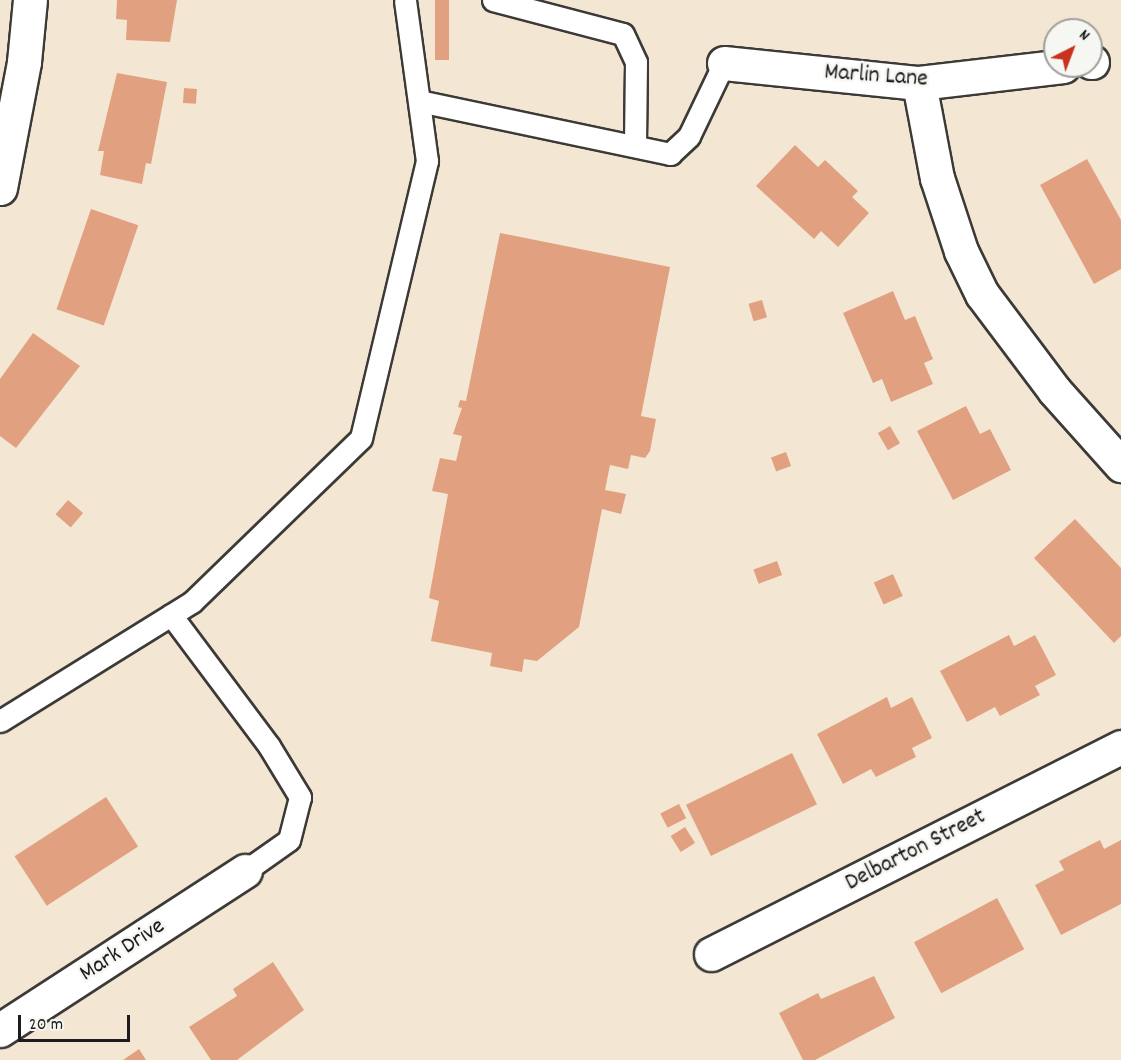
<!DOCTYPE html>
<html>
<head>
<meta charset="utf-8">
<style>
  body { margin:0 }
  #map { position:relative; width:1121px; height:1060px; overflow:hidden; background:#f3e7d3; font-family:Dekko,sans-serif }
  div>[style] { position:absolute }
  .building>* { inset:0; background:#e1a181; transform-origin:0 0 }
  .roads { filter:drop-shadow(2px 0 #3c3a37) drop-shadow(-2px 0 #3c3a37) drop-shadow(0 2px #3c3a37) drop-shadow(0 -2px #3c3a37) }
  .lane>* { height:21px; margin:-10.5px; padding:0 10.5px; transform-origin:10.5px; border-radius:10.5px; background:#fff }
  .street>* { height:33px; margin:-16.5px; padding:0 16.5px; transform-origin:16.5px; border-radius:16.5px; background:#fff }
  span { translate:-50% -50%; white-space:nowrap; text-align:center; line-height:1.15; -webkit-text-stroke:5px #f6f6f2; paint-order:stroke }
  .street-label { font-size:24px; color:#1c1c1c }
  .north { position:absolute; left:1043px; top:18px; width:60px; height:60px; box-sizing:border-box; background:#f6f6f2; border:2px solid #9f9f9c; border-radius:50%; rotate:42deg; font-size:16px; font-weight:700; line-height:24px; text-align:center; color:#1c1c1c }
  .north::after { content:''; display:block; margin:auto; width:21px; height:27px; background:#c8321e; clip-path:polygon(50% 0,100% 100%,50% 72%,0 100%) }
  .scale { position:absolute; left:18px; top:1015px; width:112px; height:27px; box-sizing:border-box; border:3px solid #1c1c1c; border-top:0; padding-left:8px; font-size:18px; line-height:21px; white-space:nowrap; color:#1c1c1c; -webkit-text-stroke:4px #f6f6f2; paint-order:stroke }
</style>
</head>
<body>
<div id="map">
  <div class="building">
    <i style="clip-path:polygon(117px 0,177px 0,170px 42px,126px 40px,127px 20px,116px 19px)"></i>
    <i style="left:435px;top:0;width:14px;height:60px"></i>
    <i style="clip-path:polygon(117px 73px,167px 82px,151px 164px,146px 163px,142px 184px,100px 175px,104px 151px,98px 151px)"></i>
    <i style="left:184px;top:88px;width:13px;height:15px;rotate:4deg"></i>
    <i style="clip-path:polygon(795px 145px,818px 167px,825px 160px,858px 191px,852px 197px,869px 213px,838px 247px,821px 231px,814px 239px,756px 186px)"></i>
    <i style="clip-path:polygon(1087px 159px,1121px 220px,1121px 269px,1094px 284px,1040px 185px)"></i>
    <i style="left:91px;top:209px;width:50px;height:106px;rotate:19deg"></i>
    <i style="clip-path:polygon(500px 233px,670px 267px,641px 416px,656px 419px,650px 451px,645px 458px,631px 455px,628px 469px,610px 465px,605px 490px,626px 494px,621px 514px,602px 509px,579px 627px,537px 661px,524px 659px,522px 672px,490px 666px,492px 653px,431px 641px,439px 601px,429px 598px,448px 494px,432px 491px,440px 458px,456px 461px,462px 436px,453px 434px,462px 408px,458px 407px,460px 400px,466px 401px)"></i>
    <i style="clip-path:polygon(893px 291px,905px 320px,915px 316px,933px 359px,924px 363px,933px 384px,891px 402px,882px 379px,873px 383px,843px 313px)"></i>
    <i style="left:762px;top:300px;width:18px;height:14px;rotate:74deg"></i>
    <i style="clip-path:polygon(33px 333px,80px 366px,16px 448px,0 436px,0 379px)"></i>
    <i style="clip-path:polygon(966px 406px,980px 434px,990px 429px,1011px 470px,953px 500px,917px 431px)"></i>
    <i style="left:890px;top:426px;width:20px;height:14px;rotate:60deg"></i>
    <i style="left:786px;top:452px;width:15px;height:16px;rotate:70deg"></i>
    <i style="left:68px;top:500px;width:20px;height:19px;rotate:41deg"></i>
    <i style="clip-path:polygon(1075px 519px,1121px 568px,1121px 636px,1114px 643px,1034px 558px)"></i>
    <i style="left:777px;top:561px;width:15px;height:25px;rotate:70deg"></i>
    <i style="left:893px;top:574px;width:24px;height:21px;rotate:66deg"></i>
    <i style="clip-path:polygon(1009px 635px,1014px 646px,1035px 635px,1056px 675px,1035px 686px,1040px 695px,1000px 716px,995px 707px,967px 722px,940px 671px)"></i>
    <i style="clip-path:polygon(887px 697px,891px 708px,912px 697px,932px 738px,912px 748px,916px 757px,876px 777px,871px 769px,843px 784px,817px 734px)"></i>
    <i style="left:792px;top:753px;width:57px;height:118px;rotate:64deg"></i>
    <i style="left:106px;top:797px;width:59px;height:109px;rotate:57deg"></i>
    <i style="left:679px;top:804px;width:16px;height:21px;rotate:63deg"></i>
    <i style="left:685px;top:827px;width:19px;height:17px;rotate:58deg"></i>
    <i style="clip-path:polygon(1100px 840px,1104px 849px,1121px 840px,1121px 904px,1061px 935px,1035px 885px,1064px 870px,1059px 861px)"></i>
    <i style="left:997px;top:898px;width:58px;height:94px;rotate:62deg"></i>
    <i style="clip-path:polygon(273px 962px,304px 1010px,237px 1060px,211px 1060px,189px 1027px,237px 996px,233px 989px)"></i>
    <i style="clip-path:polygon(874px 976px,895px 1018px,815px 1060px,803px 1060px,779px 1013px,818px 993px,821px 999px)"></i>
    <i style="clip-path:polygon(139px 1049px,146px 1060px,123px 1060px)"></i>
  </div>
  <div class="roads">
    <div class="lane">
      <i style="left:493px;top:0;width:134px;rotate:14.7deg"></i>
      <i style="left:623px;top:34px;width:31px;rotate:65deg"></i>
      <i style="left:636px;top:62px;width:84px;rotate:90.7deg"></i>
      <i style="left:419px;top:101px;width:257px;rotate:11.9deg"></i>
      <i style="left:670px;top:154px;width:26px;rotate:-43deg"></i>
      <i style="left:689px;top:136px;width:81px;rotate:-64.4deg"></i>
      <i style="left:171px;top:615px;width:164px;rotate:53.2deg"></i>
      <i style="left:269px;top:746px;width:60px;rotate:58.7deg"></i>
      <i style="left:300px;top:797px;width:44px;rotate:104.3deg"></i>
      <i style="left:289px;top:840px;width:54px;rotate:144.8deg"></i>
      <i style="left:0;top:721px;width:226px;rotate:-31.8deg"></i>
      <i style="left:192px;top:602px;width:235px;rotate:-44.1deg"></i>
      <i style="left:361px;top:438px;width:285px;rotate:-76.6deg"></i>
      <i style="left:427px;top:161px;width:162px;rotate:-97.8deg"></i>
    </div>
    <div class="street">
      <i style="left:1091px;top:62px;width:1px"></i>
      <i style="left:724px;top:63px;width:196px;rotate:5.9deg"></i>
      <i style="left:919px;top:83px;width:145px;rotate:-6.7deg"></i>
      <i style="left:919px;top:83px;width:97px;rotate:79.3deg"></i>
      <i style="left:937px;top:178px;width:77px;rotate:71.8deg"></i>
      <i style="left:961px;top:251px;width:48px;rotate:64deg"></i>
      <i style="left:982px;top:294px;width:120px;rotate:53.1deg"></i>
      <i style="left:1054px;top:390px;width:101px;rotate:48.2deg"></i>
      <i style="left:0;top:188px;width:128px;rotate:-79.2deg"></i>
      <i style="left:24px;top:62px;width:62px;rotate:-84.5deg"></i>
      <i style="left:711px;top:954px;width:459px;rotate:-26.8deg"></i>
      <i style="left:0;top:1030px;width:292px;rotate:-33deg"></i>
    </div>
  </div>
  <div class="street-label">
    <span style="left:876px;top:77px;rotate:4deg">Marlin Lane</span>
    <span style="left:916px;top:851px;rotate:-27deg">Delbarton Street</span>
    <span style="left:123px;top:951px;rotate:-33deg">Mark Drive</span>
  </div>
  <div class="north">N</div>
  <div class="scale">20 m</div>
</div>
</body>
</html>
